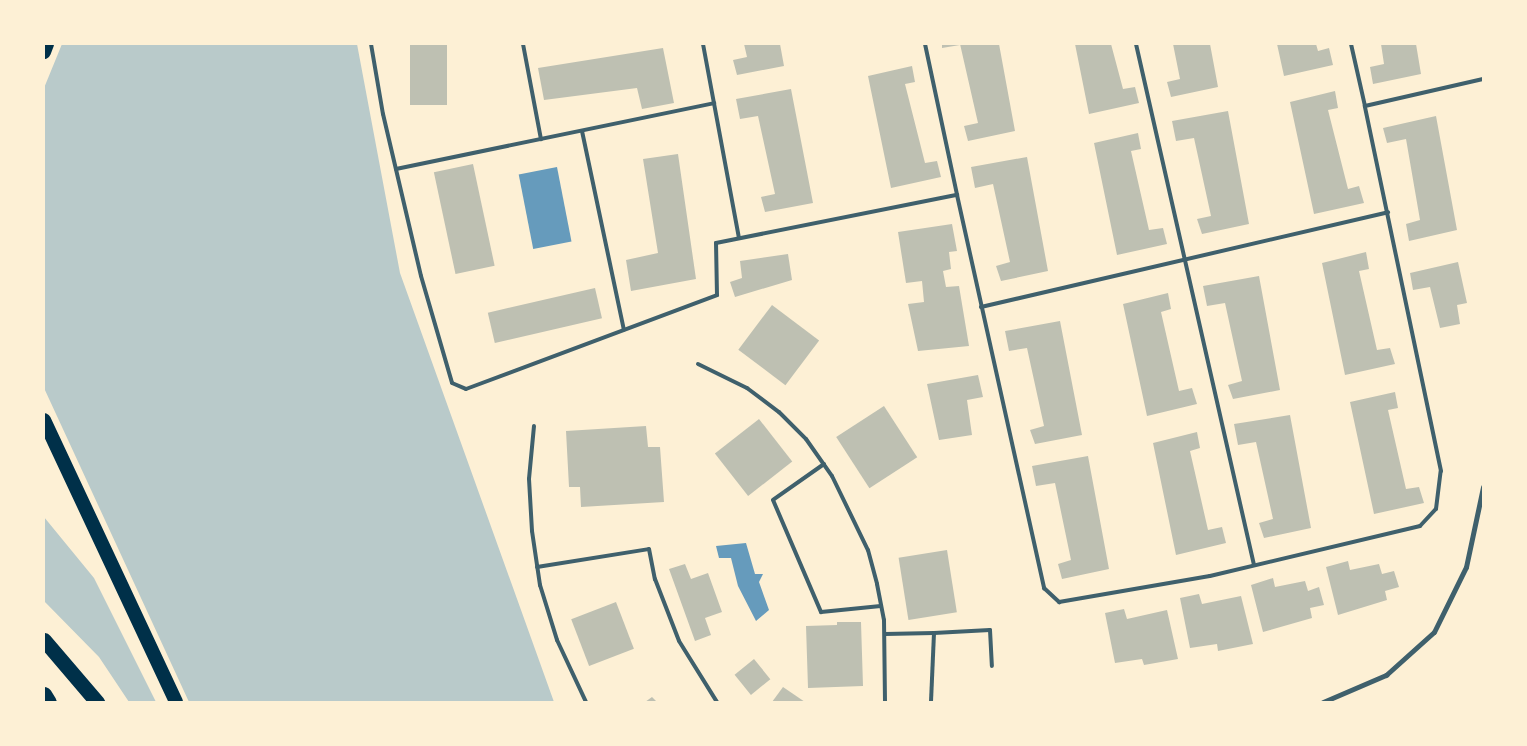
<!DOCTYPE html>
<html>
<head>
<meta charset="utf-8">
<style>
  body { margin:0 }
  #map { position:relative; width:1527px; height:746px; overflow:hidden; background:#fdf0d5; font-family:"Source Serif 4",serif }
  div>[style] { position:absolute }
  .green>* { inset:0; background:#b9caca }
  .water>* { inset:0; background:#669bbc; transform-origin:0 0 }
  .building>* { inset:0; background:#bec0b2; transform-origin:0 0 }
  .service>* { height:4px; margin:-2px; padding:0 2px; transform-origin:2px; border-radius:2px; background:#3f606c }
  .minor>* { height:5px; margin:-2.5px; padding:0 2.5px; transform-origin:2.5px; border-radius:2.5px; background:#3f606c }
  .trunk>* { height:14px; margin:-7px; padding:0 7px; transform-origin:7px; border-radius:7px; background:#003049 }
  .motorway>* { height:15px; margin:-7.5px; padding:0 7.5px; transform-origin:7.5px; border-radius:7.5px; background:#003049 }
  span { translate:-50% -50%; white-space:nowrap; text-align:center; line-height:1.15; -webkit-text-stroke:4.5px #fdf0d5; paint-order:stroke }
  .frame { position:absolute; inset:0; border:45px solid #fdf0d5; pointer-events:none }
</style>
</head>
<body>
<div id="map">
  <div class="green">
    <i style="clip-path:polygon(62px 44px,357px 44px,400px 273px,554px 702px,189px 702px,44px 388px,44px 88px)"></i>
    <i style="clip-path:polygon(44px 517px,94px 578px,156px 702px,129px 702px,99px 657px,44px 601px)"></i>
  </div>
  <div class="water">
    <i style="left:557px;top:167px;width:76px;height:39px;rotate:79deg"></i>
    <i style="clip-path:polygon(746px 543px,755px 574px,763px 574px,759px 582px,769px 610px,756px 621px,738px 586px,731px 558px,719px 558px,716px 546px)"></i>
  </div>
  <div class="building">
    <i style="left:410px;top:44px;width:37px;height:61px"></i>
    <i style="clip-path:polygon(744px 44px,780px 44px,784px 66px,737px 75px,733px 60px,747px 57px)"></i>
    <i style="clip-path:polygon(942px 44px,960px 44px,960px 45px,942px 48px)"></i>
    <i style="clip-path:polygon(960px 44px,999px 44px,1015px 131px,968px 141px,964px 126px,978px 123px)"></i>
    <i style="clip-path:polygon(1075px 44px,1111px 44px,1123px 89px,1135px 87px,1139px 103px,1089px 114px)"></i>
    <i style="clip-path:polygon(1173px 44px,1210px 44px,1218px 87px,1171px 97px,1167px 82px,1180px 79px)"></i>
    <i style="clip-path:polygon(1277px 44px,1316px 44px,1318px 51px,1329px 48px,1333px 65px,1284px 76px)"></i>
    <i style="clip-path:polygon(1381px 44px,1416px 44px,1421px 74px,1373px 84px,1370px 67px,1384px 64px)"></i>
    <i style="clip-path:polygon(663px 48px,674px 103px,642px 109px,637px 88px,544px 100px,538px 68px)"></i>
    <i style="clip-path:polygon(912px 66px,915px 82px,905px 84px,925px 163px,937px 161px,941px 177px,891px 188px,868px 76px)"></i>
    <i style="clip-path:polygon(791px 89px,813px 203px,765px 212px,761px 197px,775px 194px,758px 116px,740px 119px,736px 99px)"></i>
    <i style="clip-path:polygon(1335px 91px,1338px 108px,1328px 110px,1348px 189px,1359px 186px,1364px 203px,1314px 214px,1290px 102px)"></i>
    <i style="clip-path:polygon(1228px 111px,1249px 224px,1202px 234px,1197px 219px,1211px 216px,1194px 138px,1176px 141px,1172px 121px)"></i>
    <i style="clip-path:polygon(1436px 116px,1457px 230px,1409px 241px,1406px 224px,1420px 220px,1406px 139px,1387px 143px,1383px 128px)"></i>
    <i style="clip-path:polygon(1138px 133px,1141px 149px,1131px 151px,1149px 230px,1163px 228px,1167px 244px,1117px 255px,1094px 143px)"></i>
    <i style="clip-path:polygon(678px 154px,696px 279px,631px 291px,626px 260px,658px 253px,643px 159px)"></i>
    <i style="clip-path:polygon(1027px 157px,1048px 271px,1001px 281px,996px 266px,1010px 262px,993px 184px,975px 188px,971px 167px)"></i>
    <i style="left:473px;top:164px;width:104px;height:40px;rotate:78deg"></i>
    <i style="clip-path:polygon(952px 224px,957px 251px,949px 252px,951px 269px,943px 271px,946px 287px,959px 286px,969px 346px,918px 351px,908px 304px,924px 302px,922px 281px,906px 283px,898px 232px)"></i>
    <i style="clip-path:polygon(1366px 252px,1369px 269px,1359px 271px,1377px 350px,1390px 348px,1395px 364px,1345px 375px,1322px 263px)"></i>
    <i style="clip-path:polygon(788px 254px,792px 280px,735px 297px,730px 282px,742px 278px,740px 261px)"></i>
    <i style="clip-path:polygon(1458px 262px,1467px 303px,1457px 305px,1460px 324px,1440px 328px,1430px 287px,1413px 290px,1410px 273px)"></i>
    <i style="clip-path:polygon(1259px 276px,1280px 390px,1233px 399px,1228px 385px,1242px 381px,1225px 303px,1207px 306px,1203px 286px)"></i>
    <i style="left:595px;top:288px;width:31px;height:110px;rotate:77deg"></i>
    <i style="clip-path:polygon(1168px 293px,1171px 309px,1161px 312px,1179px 391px,1192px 388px,1197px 404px,1147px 416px,1123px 304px)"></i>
    <i style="left:772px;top:305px;width:59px;height:56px;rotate:37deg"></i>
    <i style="clip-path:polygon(1060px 321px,1082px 435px,1035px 444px,1030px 430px,1044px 426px,1027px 348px,1009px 351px,1005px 331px)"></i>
    <i style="clip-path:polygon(978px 375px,983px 397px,967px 400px,972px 435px,939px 440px,927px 384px)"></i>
    <i style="clip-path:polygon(1395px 392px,1398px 408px,1388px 410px,1406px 489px,1419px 487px,1424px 503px,1374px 514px,1350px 402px)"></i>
    <i style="left:884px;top:406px;width:61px;height:57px;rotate:57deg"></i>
    <i style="clip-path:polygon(1290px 415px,1311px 528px,1264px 538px,1259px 523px,1273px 519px,1256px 442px,1238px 445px,1234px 424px)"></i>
    <i style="left:759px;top:419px;width:54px;height:56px;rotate:52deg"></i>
    <i style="clip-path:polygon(646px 426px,648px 447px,660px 447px,664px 502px,581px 507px,580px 487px,569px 487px,566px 431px)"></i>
    <i style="clip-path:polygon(1197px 432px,1200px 448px,1190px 451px,1208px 530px,1222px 527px,1226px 543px,1176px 555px,1153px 443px)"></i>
    <i style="clip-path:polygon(1088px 456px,1109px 569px,1062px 579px,1058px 564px,1071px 560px,1055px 483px,1036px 486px,1032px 466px)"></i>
    <i style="left:947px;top:550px;width:63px;height:49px;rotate:81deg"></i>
    <i style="clip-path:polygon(1348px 561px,1350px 570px,1379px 564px,1382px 574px,1394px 571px,1399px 587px,1385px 591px,1387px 600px,1338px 615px,1326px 567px)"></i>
    <i style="clip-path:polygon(685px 564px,691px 579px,708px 573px,722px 612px,705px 618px,711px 635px,695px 641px,669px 569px)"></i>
    <i style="clip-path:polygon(1273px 578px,1275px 587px,1305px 581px,1308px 591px,1319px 587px,1324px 605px,1310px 608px,1312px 618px,1263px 632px,1251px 585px)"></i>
    <i style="clip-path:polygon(1199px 594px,1202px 604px,1241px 596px,1253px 644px,1218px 651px,1217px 644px,1190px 648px,1180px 598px)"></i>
    <i style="left:616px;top:602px;width:50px;height:48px;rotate:69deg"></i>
    <i style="clip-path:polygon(1124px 609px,1127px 619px,1167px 610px,1178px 659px,1144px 665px,1142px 659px,1115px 663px,1105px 613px)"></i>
    <i style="clip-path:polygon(837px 622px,861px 622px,863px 686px,808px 688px,806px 626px,837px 625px)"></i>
    <i style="left:754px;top:659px;width:26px;height:25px;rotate:51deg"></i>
    <i style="clip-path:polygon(783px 687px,805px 702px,772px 702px)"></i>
    <i style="clip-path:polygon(652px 697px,657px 702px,645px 702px)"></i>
  </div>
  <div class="service">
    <i style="left:371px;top:44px;width:71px;rotate:80.3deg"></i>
    <i style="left:383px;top:114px;width:166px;rotate:76.8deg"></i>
    <i style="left:421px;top:276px;width:111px;rotate:73.8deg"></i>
    <i style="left:452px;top:383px;width:15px;rotate:23deg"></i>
    <i style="left:466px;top:389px;width:268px;rotate:-20.5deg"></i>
    <i style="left:717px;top:295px;width:52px;rotate:-91.1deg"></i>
    <i style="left:716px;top:243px;width:246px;rotate:-11.3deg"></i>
    <i style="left:957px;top:195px;width:403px;rotate:77.5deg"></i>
    <i style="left:1044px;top:588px;width:21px;rotate:43deg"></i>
    <i style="left:1059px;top:602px;width:153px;rotate:-9.8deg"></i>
    <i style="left:1210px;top:576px;width:216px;rotate:-13.4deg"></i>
    <i style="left:1420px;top:526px;width:23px;rotate:-47deg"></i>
    <i style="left:1436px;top:509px;width:38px;rotate:-83deg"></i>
    <i style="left:1441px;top:471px;width:373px;rotate:-101.8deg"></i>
    <i style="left:1365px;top:106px;width:121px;rotate:-12.9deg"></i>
    <i style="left:523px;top:44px;width:97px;rotate:79.3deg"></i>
    <i style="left:703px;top:44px;width:197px;rotate:79.5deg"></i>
    <i style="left:925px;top:44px;width:154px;rotate:78deg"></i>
    <i style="left:1136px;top:44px;width:534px;rotate:77.24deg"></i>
    <i style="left:1351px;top:44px;width:64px;rotate:77.3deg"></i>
    <i style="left:582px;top:131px;width:203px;rotate:78.1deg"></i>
    <i style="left:396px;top:169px;width:325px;rotate:-11.7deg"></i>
    <i style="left:981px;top:307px;width:418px;rotate:-13.1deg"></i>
    <i style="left:698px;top:364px;width:55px;rotate:26.1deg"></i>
    <i style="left:747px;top:388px;width:40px;rotate:37deg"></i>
    <i style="left:779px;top:412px;width:38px;rotate:45deg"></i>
    <i style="left:806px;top:439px;width:45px;rotate:54.9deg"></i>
    <i style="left:832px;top:476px;width:82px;rotate:64.1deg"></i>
    <i style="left:868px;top:550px;width:35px;rotate:75deg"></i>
    <i style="left:877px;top:584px;width:37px;rotate:79deg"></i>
    <i style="left:884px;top:620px;width:82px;rotate:89.3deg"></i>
    <i style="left:534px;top:426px;width:53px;rotate:95.4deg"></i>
    <i style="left:529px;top:479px;width:52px;rotate:86.7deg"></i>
    <i style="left:532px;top:531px;width:55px;rotate:81.6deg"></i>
    <i style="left:540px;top:585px;width:58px;rotate:72.8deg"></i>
    <i style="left:557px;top:640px;width:68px;rotate:64.9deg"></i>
    <i style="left:824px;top:464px;width:62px;rotate:144.8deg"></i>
    <i style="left:773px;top:500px;width:122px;rotate:66.8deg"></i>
    <i style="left:821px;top:612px;width:60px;rotate:-5.7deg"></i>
    <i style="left:537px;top:567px;width:113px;rotate:-9.1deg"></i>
    <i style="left:649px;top:549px;width:31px;rotate:79deg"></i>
    <i style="left:655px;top:579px;width:66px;rotate:68.8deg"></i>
    <i style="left:679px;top:641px;width:72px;rotate:58.1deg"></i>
    <i style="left:934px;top:633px;width:56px;rotate:-3.1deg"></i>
    <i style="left:990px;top:630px;width:36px;rotate:87deg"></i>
    <i style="left:885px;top:634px;width:49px;rotate:-1.2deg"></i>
    <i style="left:934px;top:633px;width:69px;rotate:92.5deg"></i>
  </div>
  <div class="minor">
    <i style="left:1323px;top:702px;width:69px;rotate:-23.2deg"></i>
    <i style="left:1386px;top:675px;width:64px;rotate:-41.9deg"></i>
    <i style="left:1434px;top:632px;width:72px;rotate:-63.8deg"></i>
    <i style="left:1466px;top:567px;width:82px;rotate:-78deg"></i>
  </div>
  <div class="trunk">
    <i style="left:44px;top:52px;width:9px;rotate:-69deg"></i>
    <i style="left:44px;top:420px;width:311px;rotate:64.9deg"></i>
  </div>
  <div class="motorway">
    <i style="left:44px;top:640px;width:82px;rotate:49.5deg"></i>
    <i style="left:44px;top:694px;width:9px;rotate:58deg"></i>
  </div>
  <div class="frame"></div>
</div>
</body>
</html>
